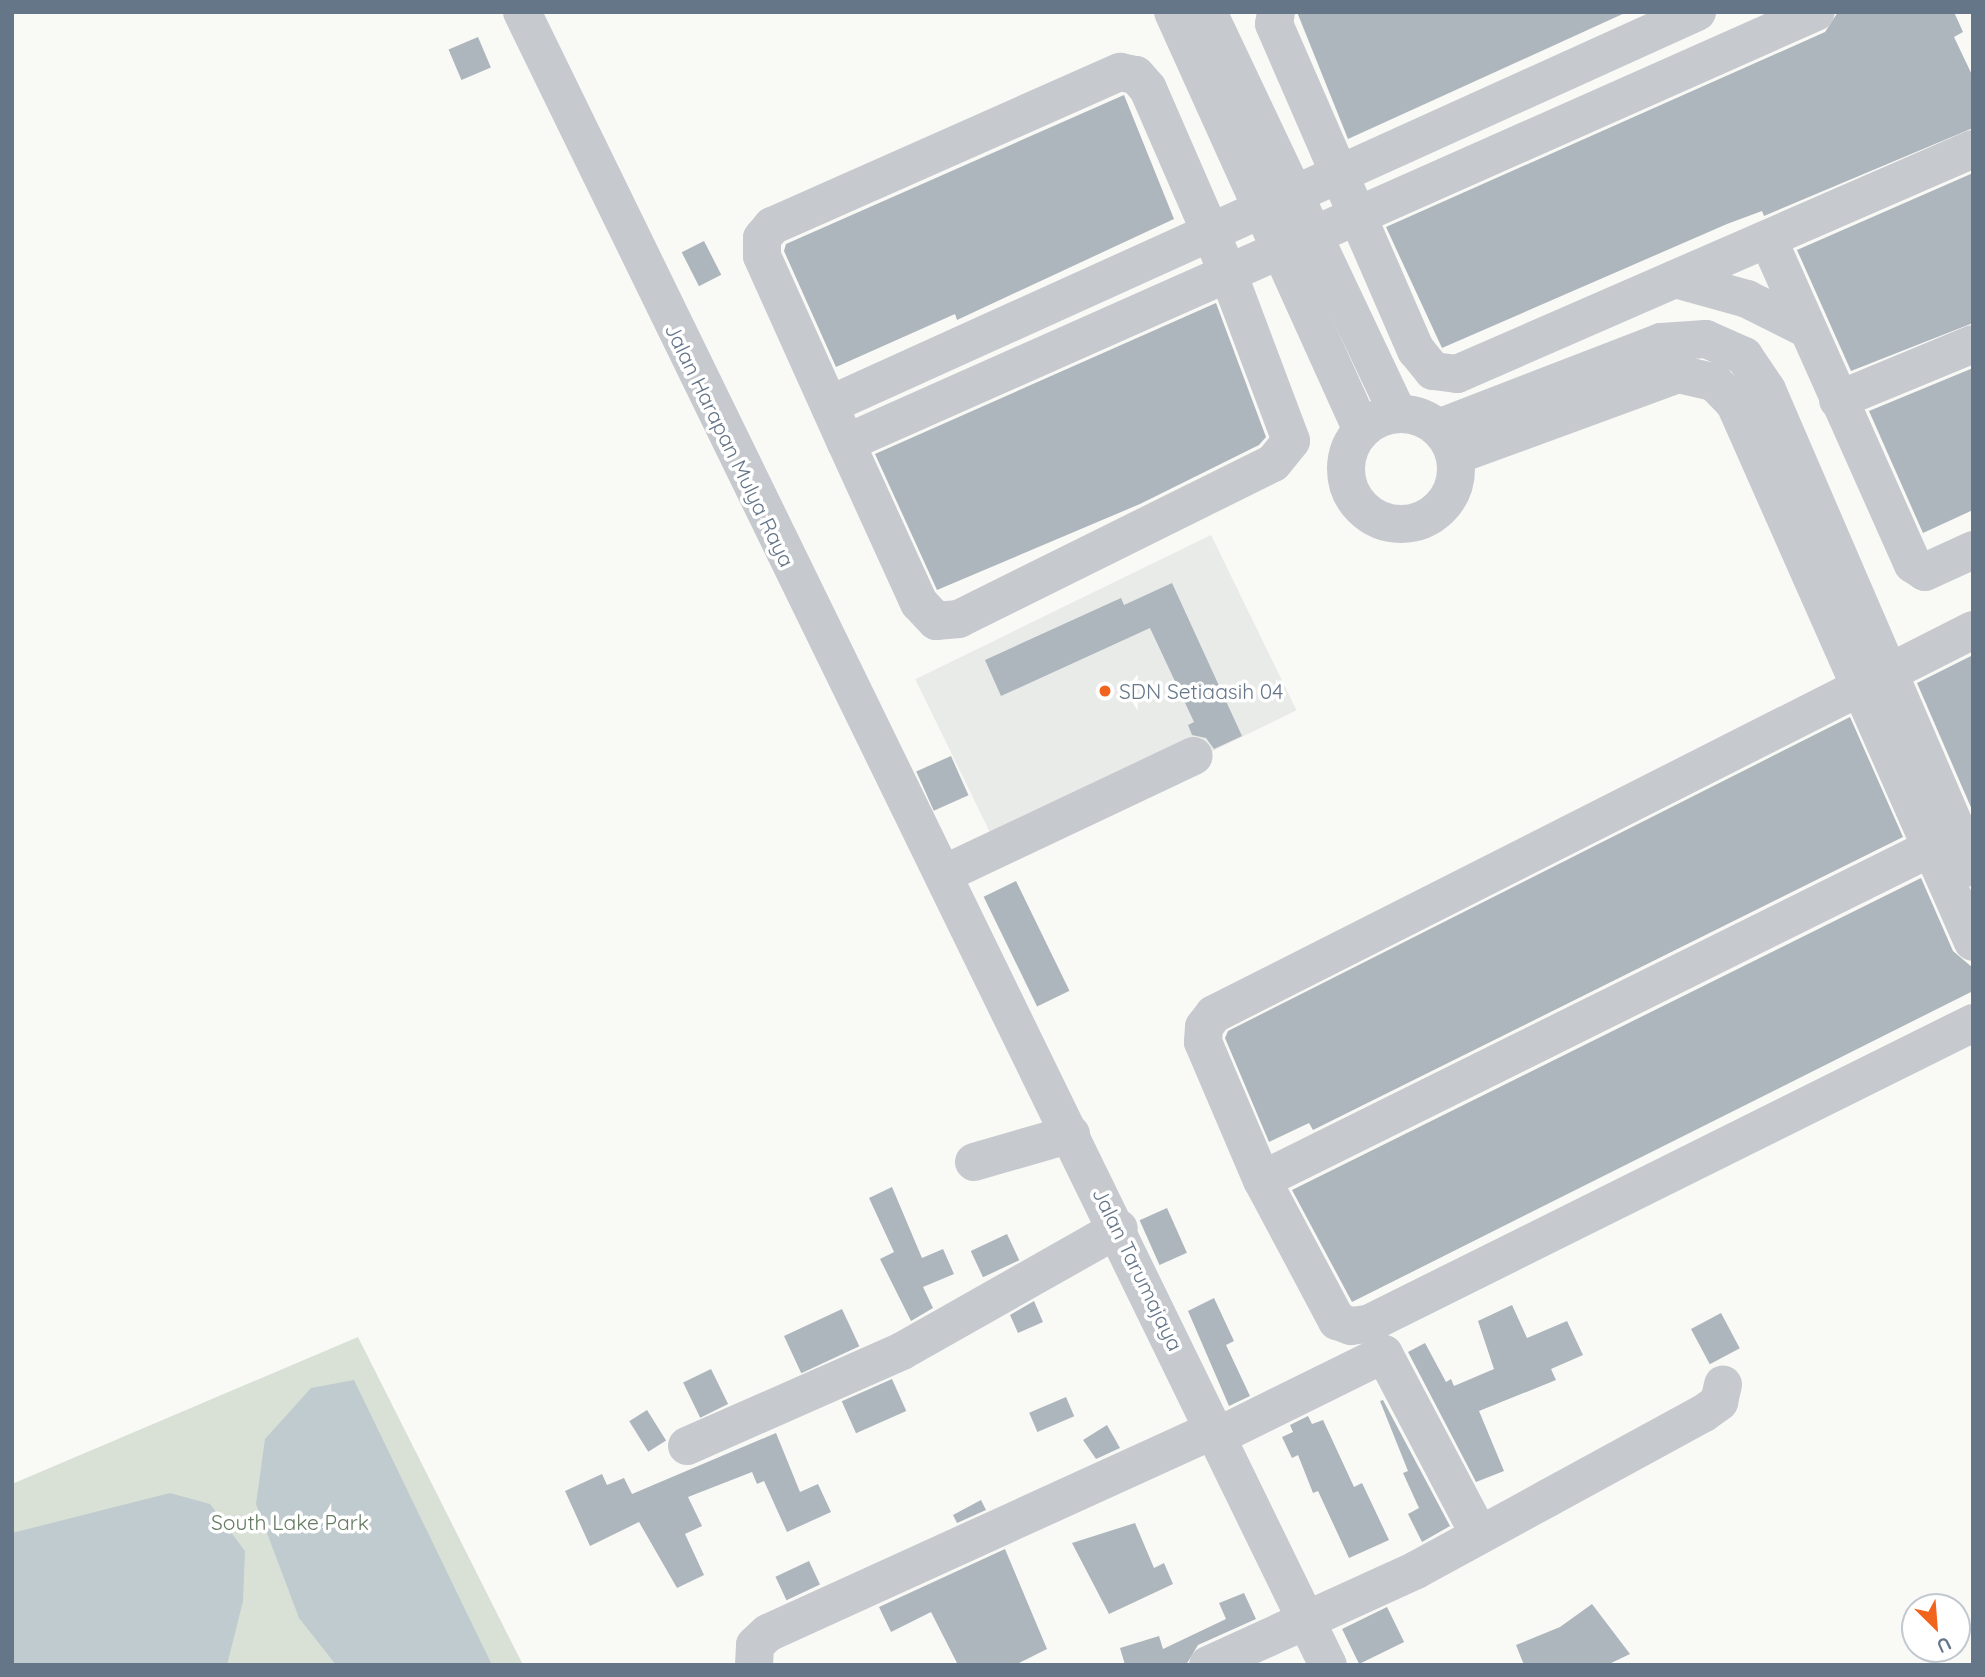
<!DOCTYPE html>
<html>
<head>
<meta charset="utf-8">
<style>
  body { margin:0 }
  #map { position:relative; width:1985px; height:1677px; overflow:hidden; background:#f9f9f6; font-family:Quicksand,sans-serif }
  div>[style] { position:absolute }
  .built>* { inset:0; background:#e9ebe9; transform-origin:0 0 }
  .green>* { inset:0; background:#d9e1d7 }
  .water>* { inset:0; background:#c0cbd0 }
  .building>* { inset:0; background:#aeb6bd; transform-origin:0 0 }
  .minor>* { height:38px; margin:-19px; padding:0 19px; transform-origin:19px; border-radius:19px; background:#c6c9ce }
  .minor>.ring { margin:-19px; padding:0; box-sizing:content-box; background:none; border:38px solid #c6c9ce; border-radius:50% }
  .dots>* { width:19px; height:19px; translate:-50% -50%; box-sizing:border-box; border:4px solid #fff; border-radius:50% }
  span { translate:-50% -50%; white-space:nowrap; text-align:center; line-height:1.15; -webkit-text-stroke:7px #fff; paint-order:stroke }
  .street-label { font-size:21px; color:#657689 }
  .poi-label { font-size:21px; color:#657689 }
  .left { translate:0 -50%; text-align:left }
  .park-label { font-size:21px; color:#647a61 }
  .frame { position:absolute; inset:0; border:14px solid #657689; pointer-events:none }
  .north { position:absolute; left:1901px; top:1593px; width:70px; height:70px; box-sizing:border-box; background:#fff; border:2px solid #c1c8d0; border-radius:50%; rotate:155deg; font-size:19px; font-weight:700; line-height:28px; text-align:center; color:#657689 }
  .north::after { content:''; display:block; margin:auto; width:24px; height:32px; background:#f1641e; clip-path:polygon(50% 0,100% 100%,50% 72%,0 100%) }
</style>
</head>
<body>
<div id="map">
  <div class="built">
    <i style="left:1211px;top:535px;width:195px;height:329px;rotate:64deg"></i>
  </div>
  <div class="green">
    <i style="clip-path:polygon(358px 1337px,523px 1665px,12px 1665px,12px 1484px)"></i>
  </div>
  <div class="water">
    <i style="clip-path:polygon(354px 1380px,492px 1665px,336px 1665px,299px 1618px,256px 1504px,265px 1439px,311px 1388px)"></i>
    <i style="clip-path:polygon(170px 1493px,210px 1504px,245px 1551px,243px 1601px,227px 1665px,12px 1665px,12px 1533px)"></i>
  </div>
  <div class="building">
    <i style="clip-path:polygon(1297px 12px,1627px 12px,1348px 139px)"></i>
    <i style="clip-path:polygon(1838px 12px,1954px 12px,1963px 32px,1954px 37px,1973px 77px,1973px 128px,1764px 216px,1762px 211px,1727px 224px,1442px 348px,1386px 227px,1825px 32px)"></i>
    <i style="left:478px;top:37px;width:33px;height:32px;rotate:67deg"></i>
    <i style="clip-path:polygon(1124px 95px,1174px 219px,957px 320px,955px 314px,836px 367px,784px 251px,786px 244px)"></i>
    <i style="clip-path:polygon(1973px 173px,1973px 323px,1851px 371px,1797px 250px)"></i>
    <i style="left:704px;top:241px;width:38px;height:25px;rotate:63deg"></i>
    <i style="clip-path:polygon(1216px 303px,1266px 437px,1259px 445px,1140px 504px,937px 590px,875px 454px)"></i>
    <i style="clip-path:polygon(1973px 368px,1973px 510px,1923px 533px,1869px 411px)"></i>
    <i style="clip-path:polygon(1172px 583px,1242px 736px,1214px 749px,1206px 738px,1192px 735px,1188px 725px,1194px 722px,1150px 628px,1001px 696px,985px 660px,1121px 598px,1124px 605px)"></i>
    <i style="clip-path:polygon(1973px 655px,1973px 812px,1917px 683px)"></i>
    <i style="clip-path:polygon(1850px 717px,1903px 837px,1313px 1130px,1309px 1123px,1269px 1142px,1225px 1038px,1228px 1031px)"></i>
    <i style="left:951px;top:756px;width:43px;height:38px;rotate:66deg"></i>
    <i style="clip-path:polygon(1921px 878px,1953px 951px,1973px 968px,1973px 991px,1352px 1302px,1292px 1190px)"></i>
    <i style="left:1016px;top:881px;width:122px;height:36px;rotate:64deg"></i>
    <i style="clip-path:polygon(892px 1187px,922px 1258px,943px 1249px,954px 1274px,923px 1287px,933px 1308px,911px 1321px,880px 1259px,894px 1252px,869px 1198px)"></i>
    <i style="left:1167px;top:1208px;width:49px;height:30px;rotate:66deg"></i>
    <i style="left:1007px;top:1234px;width:29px;height:40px;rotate:65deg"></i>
    <i style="clip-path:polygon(1214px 1298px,1234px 1341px,1226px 1345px,1250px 1396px,1229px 1406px,1188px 1311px)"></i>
    <i style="clip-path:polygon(1034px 1301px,1043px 1322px,1018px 1333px,1010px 1315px)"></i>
    <i style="clip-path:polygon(1512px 1305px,1527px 1338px,1567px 1321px,1583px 1355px,1551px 1369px,1556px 1380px,1479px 1411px,1504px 1471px,1476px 1482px,1408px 1352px,1425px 1343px,1446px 1382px,1451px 1379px,1454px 1386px,1494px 1369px,1478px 1321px)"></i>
    <i style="left:842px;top:1309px;width:41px;height:64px;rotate:65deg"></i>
    <i style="left:1721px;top:1313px;width:40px;height:34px;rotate:62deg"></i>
    <i style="left:711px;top:1369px;width:39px;height:31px;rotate:64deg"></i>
    <i style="left:892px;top:1379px;width:35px;height:55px;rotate:66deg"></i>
    <i style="left:1066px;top:1397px;width:21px;height:40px;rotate:67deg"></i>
    <i style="clip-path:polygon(1383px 1400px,1450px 1526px,1422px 1542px,1408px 1514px,1419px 1508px,1403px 1473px,1408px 1471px,1380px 1401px)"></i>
    <i style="left:647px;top:1410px;width:36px;height:21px;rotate:58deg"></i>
    <i style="clip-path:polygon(1308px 1416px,1312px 1424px,1323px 1420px,1354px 1487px,1362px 1483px,1389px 1540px,1349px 1558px,1318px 1491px,1313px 1493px,1298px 1455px,1292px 1458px,1282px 1437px,1293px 1432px,1290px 1425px)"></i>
    <i style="clip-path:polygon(1107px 1425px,1120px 1448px,1096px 1459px,1083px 1440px)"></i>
    <i style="clip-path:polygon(776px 1433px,800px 1492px,818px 1484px,831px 1512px,787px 1532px,764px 1481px,757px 1484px,752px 1472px,688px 1497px,702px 1526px,685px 1534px,704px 1575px,677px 1588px,639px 1522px,590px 1546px,565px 1491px,602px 1474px,607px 1485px,624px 1478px,632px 1494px)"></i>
    <i style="clip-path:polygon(981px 1500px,986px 1510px,957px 1523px,953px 1515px)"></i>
    <i style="clip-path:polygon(1135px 1523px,1154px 1568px,1164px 1563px,1173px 1584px,1109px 1614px,1072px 1543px)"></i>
    <i style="clip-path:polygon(1005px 1549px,1047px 1649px,1015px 1665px,958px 1665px,931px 1612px,891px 1632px,879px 1607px)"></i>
    <i style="left:809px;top:1561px;width:26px;height:37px;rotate:65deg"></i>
    <i style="clip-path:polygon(1244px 1593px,1256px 1619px,1198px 1645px,1186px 1665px,1125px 1665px,1120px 1648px,1159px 1636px,1163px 1649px,1226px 1619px,1219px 1603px)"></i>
    <i style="clip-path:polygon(1592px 1604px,1630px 1654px,1607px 1665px,1524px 1665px,1516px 1645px,1560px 1627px)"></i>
    <i style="left:1387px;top:1607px;width:39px;height:50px;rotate:64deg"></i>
  </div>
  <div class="minor">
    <i style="left:522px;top:12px;width:1839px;rotate:64.01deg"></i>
    <i style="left:1173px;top:12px;width:457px;rotate:65.7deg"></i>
    <i style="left:1208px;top:12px;width:441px;rotate:64.7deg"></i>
    <i style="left:1276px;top:12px;width:12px;rotate:99deg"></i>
    <i style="left:1274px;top:24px;width:356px;rotate:66.5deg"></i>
    <i style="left:1416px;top:350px;width:27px;rotate:51deg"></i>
    <i style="left:1433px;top:371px;width:24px;rotate:7deg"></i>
    <i style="left:1457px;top:374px;width:563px;rotate:-23.56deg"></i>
    <i style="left:1120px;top:72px;width:16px;rotate:11deg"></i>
    <i style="left:1136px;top:75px;width:18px;rotate:49deg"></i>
    <i style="left:1148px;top:89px;width:201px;rotate:66.5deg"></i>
    <i style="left:1228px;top:273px;width:179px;rotate:69.4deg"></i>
    <i style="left:1291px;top:441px;width:28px;rotate:129deg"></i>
    <i style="left:1273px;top:463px;width:351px;rotate:153.6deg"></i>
    <i style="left:959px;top:619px;width:23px;rotate:175deg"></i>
    <i style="left:936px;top:621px;width:25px;rotate:-133deg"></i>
    <i style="left:919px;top:603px;width:176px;rotate:-114.5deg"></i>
    <i style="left:846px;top:443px;width:205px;rotate:-114.2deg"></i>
    <i style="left:762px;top:256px;width:18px;rotate:-90deg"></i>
    <i style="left:762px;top:238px;width:16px;rotate:-50deg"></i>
    <i style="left:772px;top:226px;width:381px;rotate:-23.9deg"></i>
    <i style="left:1768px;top:239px;width:356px;rotate:66deg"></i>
    <i style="left:1913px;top:564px;width:14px;rotate:34deg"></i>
    <i style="left:1925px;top:572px;width:53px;rotate:-24.6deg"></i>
    <i style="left:1675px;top:279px;width:75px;rotate:15.5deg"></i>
    <i style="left:1747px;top:299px;width:67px;rotate:26.6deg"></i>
    <i style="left:1838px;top:400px;width:146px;rotate:-22.5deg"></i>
    <i style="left:829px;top:405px;width:953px;rotate:-24.36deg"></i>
    <i class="ring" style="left:1346px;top:414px;width:72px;height:72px"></i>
    <i style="left:1441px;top:427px;width:236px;rotate:-21.1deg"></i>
    <i style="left:1661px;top:342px;width:45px;rotate:-3.8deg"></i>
    <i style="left:1706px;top:339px;width:42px;rotate:24.1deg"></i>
    <i style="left:1744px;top:356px;width:41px;rotate:55.9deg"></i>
    <i style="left:1767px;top:390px;width:520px;rotate:66.69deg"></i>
    <i style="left:846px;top:443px;width:1061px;rotate:-23.96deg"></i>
    <i style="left:1457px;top:455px;width:235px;rotate:-20.1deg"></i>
    <i style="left:1678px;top:374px;width:37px;rotate:13deg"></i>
    <i style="left:1714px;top:382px;width:30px;rotate:46deg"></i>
    <i style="left:1735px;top:404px;width:588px;rotate:66.14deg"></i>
    <i style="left:1973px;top:630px;width:851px;rotate:153.16deg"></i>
    <i style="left:1214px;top:1014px;width:16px;rotate:128deg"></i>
    <i style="left:1204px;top:1027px;width:15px;rotate:94deg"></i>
    <i style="left:1203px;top:1042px;width:150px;rotate:66.9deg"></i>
    <i style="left:1262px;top:1180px;width:160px;rotate:62deg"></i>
    <i style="left:1337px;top:1321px;width:15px;rotate:20deg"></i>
    <i style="left:1351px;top:1326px;width:17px;rotate:-7deg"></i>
    <i style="left:1368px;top:1324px;width:676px;rotate:-26.45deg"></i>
    <i style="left:944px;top:874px;width:276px;rotate:-25.3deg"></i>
    <i style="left:974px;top:1162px;width:101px;rotate:-16.1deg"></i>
    <i style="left:1262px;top:1180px;width:771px;rotate:-26.4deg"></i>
    <i style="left:1220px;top:1435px;width:183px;rotate:-26.3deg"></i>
    <i style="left:1384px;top:1354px;width:204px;rotate:62.2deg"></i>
    <i style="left:687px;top:1446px;width:235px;rotate:-23.8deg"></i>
    <i style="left:902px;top:1351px;width:249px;rotate:-29.5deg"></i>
    <i style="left:754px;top:1665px;width:20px;rotate:-87deg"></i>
    <i style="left:755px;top:1645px;width:18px;rotate:-43deg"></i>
    <i style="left:768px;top:1633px;width:494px;rotate:-24.5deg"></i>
    <i style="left:1208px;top:1665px;width:229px;rotate:-24.5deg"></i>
    <i style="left:1416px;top:1570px;width:150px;rotate:-28.6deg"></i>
    <i style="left:1548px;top:1498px;width:178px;rotate:-28.6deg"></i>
    <i style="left:1704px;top:1413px;width:19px;rotate:-36deg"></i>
    <i style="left:1719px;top:1402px;width:18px;rotate:-77deg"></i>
  </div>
  <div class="dots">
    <i style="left:1105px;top:691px;background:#f1641e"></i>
  </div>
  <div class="street-label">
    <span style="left:730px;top:445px;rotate:64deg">Jalan Harapan Mulya Raya</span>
    <span style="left:1138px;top:1269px;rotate:64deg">Jalan Tarumajaya</span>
  </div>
  <div class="poi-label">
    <span class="left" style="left:1119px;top:691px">SDN Setiaasih 04</span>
  </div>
  <div class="park-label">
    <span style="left:290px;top:1522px">South Lake Park</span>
  </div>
  <div class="frame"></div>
  <div class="north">U</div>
</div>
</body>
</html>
